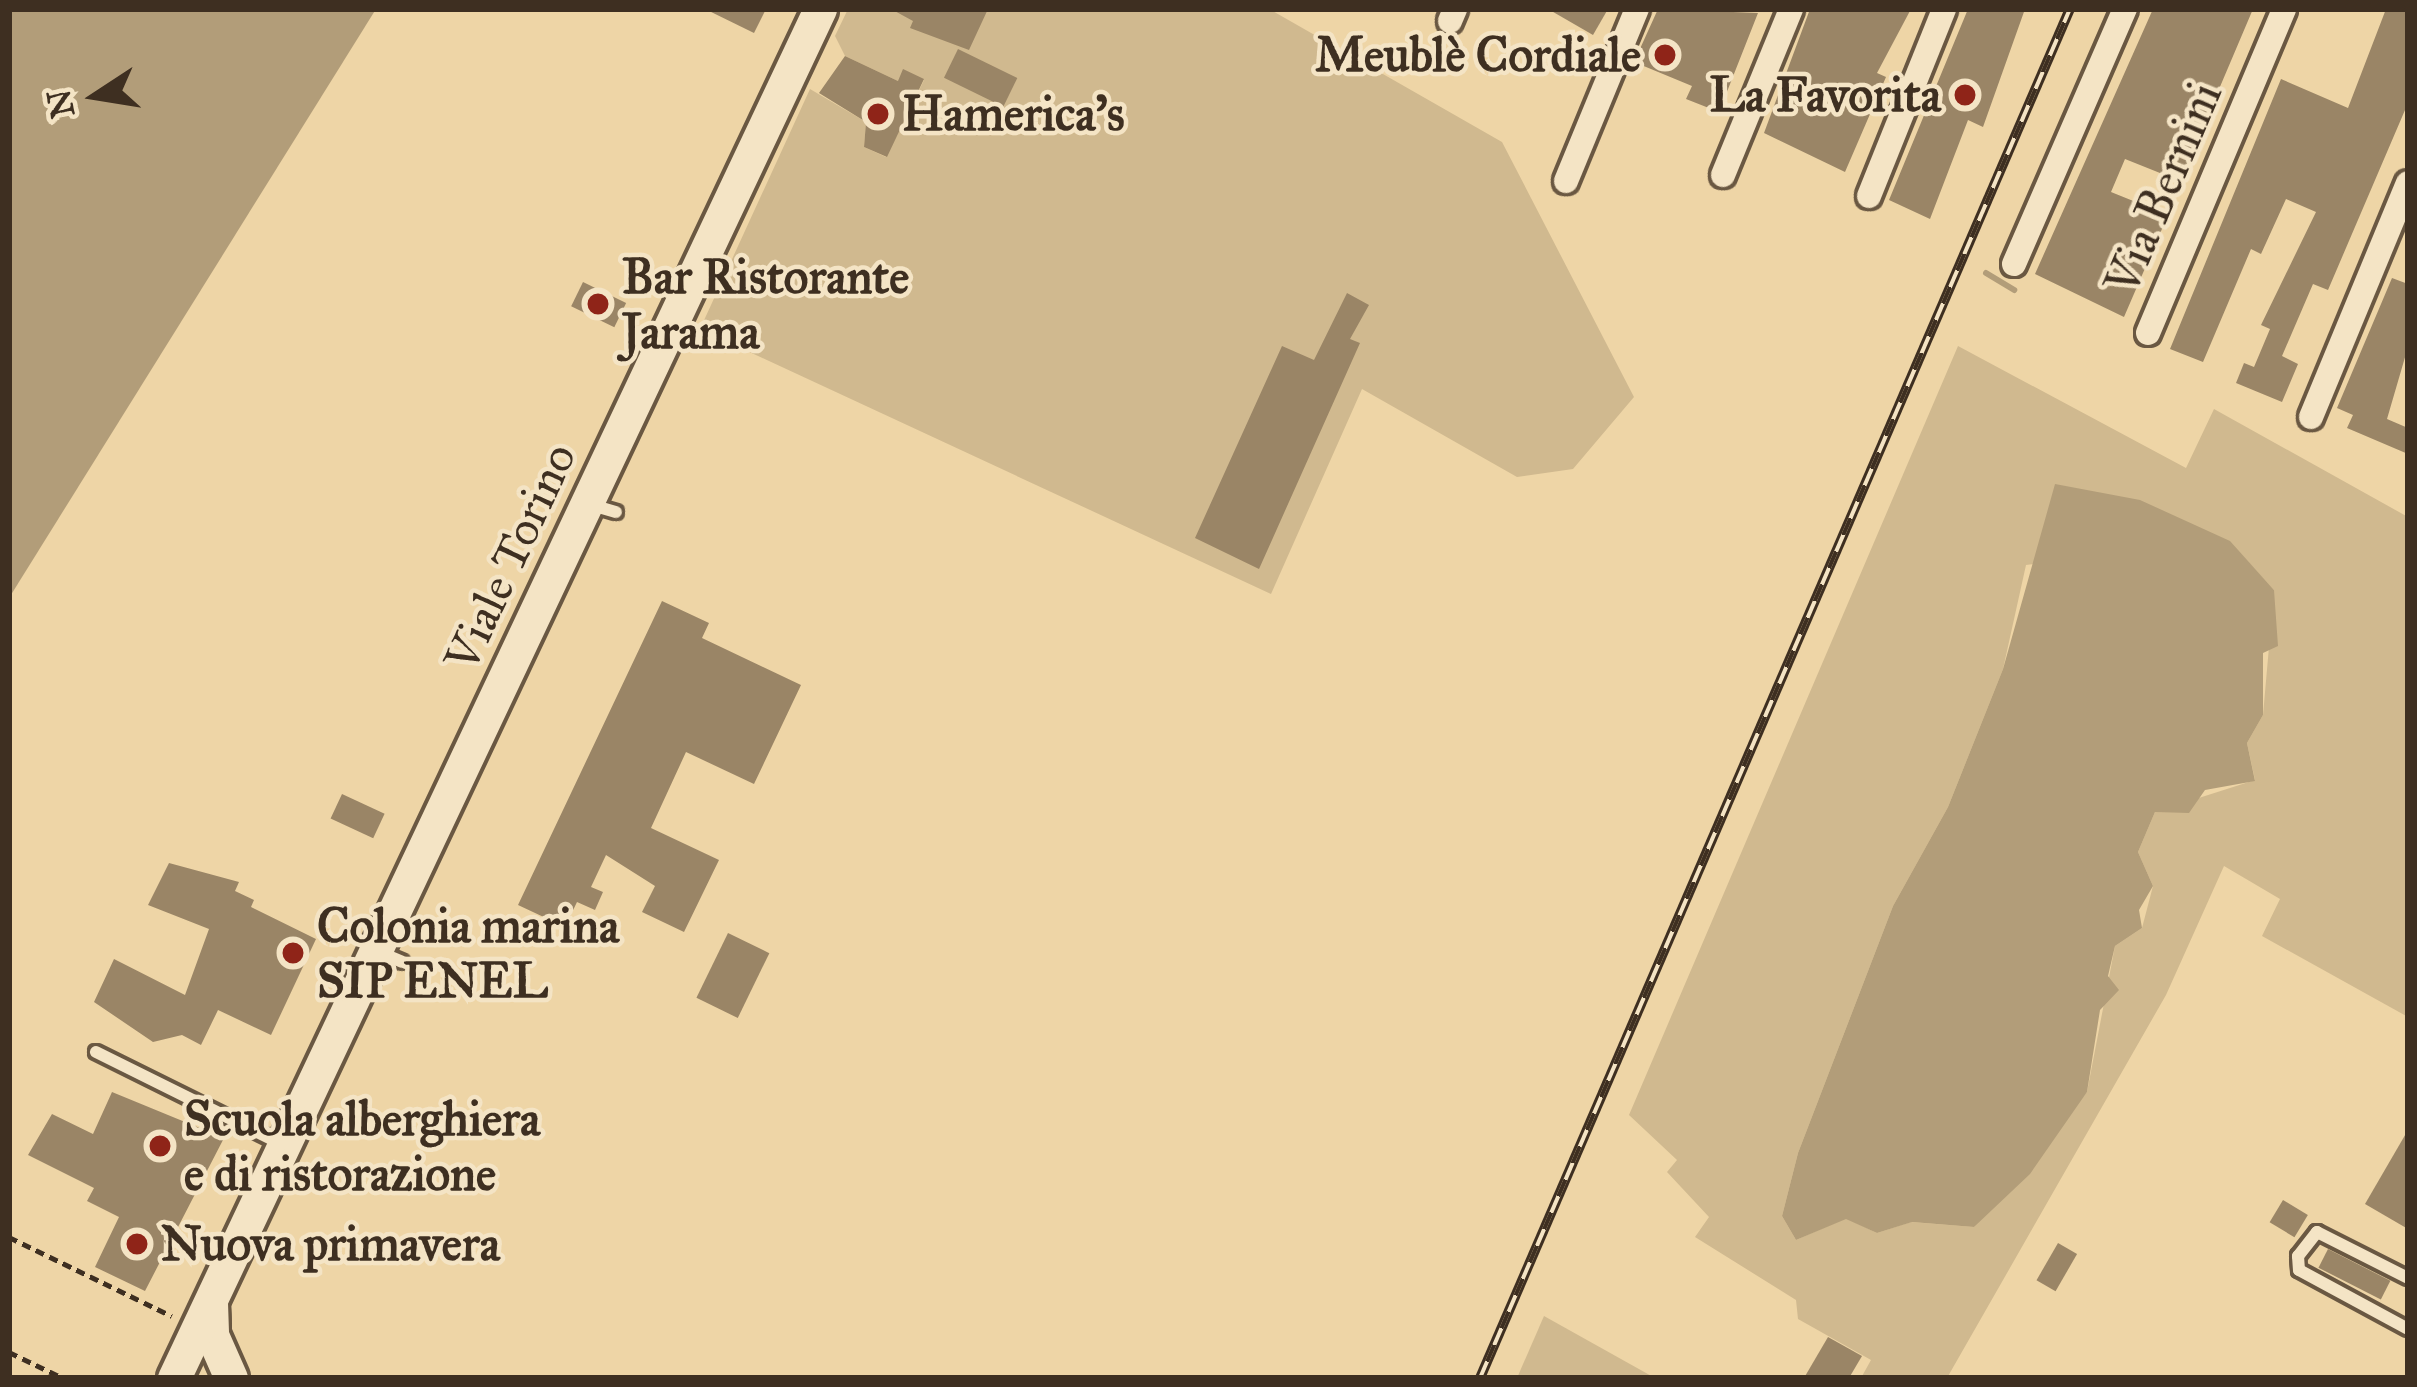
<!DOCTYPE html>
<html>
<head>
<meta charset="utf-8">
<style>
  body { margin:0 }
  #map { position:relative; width:2417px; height:1387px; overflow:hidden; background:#eed5a6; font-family:"IM FELL Great Primer",serif }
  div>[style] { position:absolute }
  .green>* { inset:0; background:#d0b98f }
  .water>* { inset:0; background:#b29d79 }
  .stream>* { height:6px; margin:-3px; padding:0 3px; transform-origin:3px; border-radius:3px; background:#b29d79 }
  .building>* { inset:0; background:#9a8566; transform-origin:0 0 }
  .path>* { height:4.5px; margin-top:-2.25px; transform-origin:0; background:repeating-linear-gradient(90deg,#3e2f21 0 9px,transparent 0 15px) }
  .roads { filter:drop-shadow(3px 0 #6a5842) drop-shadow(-3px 0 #6a5842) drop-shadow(0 3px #6a5842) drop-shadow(0 -3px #6a5842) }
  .service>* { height:12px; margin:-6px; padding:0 6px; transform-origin:6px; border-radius:6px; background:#f4e4c5 }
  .minor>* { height:24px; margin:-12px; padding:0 12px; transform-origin:12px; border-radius:12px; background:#f4e4c5 }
  .tertiary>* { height:33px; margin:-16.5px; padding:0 16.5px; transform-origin:16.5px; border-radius:16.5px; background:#f4e4c5 }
  .rail>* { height:10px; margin-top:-5px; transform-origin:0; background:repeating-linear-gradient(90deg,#f4e4c5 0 18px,#3e2f21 0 36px); box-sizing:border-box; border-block:3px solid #3e2f21 }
  .dots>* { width:33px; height:33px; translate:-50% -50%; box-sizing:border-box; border:6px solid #f4e4c5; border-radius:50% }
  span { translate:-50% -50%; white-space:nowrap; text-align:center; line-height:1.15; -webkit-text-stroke:9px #f4e4c5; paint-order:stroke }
  .poi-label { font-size:48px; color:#3e2f21; font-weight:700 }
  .right { translate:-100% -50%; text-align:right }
  .left { translate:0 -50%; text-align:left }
  .street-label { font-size:48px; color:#3e2f21 }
  .frame { position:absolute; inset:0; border:12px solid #3e2f21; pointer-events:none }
  .north { position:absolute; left:36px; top:36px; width:120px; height:120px; -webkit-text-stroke:9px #f4e4c5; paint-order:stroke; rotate:258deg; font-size:33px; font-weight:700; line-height:48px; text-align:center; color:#3e2f21 }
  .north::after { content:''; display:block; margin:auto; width:42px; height:54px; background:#3e2f21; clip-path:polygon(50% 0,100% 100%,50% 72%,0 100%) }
</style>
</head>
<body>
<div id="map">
  <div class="green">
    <i style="clip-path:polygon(848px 9px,1269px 9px,1502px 142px,1634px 397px,1573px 469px,1517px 477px,1362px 389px,1271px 594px,700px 329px,810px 89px,866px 122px,864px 147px,886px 157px,924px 80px,898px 81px,845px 56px,835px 36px)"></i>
    <i style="clip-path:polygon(evenodd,1958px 346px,2186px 468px,2214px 409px,2408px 517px,2408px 1017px,2262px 936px,2280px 899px,2224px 866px,2166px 995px,1947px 1378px,1861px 1378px,1871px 1360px,1798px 1319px,1796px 1300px,1695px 1237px,1709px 1217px,1667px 1172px,1677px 1160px,1629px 1115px,1958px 346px,2229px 541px,2274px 590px,2263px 715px,2247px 743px,2255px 780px,2155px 812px,2138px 852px,2153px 886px,2142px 928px,2115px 946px,2087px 1092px,1974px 1227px,1911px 1222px,1877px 1233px,1846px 1218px,1796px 1240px,1782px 1216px,1798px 1153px,1893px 906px,1948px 807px,2003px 669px,2026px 565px,2229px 541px)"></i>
    <i style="clip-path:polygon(1544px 1316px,1655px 1378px,1517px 1378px)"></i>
  </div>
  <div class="water">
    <i style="clip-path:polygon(9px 9px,376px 9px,9px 598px)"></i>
    <i style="clip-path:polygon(2055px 484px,2140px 500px,2230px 541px,2274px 590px,2278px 646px,2263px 653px,2263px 715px,2247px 743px,2255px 781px,2205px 790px,2189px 813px,2155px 812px,2138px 852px,2153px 886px,2139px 910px,2142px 928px,2115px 946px,2108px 976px,2119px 990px,2100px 1010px,2087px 1092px,2030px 1174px,1974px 1227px,1912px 1222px,1877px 1233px,1846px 1219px,1796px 1240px,1782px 1216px,1798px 1153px,1893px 906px,1948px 807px,2003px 669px)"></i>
  </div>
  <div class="stream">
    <i style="left:1986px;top:273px;width:33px;rotate:31deg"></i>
  </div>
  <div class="building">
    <i style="clip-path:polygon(705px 9px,766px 9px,754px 33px)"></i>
    <i style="clip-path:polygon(891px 9px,988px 9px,969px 50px,910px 28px,913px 21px)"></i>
    <i style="clip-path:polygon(1548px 9px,1608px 9px,1593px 35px)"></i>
    <i style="clip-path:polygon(1658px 9px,1758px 13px,1719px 112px,1686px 99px,1692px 86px,1634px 62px)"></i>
    <i style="clip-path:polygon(1810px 9px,1911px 9px,1877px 73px,1886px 77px,1845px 172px,1764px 133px)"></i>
    <i style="clip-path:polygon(1968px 9px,2025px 9px,1983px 127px,1968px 120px,1930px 219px,1889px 200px)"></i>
    <i style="clip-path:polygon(2153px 9px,2253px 9px,2180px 181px,2125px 159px,2111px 192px,2168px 215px,2124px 317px,2035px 274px)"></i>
    <i style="clip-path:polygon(2386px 9px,2408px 9px,2408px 103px,2328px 290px,2313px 284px,2282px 356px,2298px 364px,2282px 402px,2236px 383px,2244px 363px,2254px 367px,2270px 329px,2261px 325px,2316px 212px,2286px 199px,2261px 254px,2251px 249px,2203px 362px,2170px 349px,2281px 79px,2348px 108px)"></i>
    <i style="left:958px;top:49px;width:66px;height:32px;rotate:26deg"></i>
    <i style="clip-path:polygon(845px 56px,898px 81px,903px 69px,924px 79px,887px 157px,864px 147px,866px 122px,819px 93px)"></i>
    <i style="clip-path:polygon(2392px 278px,2408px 284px,2408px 347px,2387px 419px,2408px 428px,2408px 454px,2347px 428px,2353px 415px,2337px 408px)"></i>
    <i style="left:583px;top:282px;width:48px;height:27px;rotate:26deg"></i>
    <i style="clip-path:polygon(1347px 293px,1369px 305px,1350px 339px,1360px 343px,1259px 569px,1195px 538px,1282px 346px,1314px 360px)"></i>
    <i style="clip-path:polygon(662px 601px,709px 623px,702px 638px,801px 685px,754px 784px,686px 752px,651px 828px,719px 860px,684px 932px,642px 912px,655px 886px,606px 855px,591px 887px,603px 892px,595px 910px,577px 902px,565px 927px,518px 905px)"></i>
    <i style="left:342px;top:794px;width:47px;height:27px;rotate:25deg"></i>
    <i style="clip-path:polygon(169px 863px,239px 882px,235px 891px,254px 900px,251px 907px,316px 939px,271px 1035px,218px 1010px,201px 1045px,182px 1035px,153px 1042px,94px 1002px,114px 959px,185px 995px,209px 929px,148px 905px)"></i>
    <i style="left:728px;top:933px;width:46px;height:72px;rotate:26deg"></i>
    <i style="clip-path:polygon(112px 1092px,224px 1138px,145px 1291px,95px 1267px,119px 1217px,87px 1201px,94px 1188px,28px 1155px,52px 1114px,93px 1134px)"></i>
    <i style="clip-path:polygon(2408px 1130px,2408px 1229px,2365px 1204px)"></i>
    <i style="left:2283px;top:1200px;width:29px;height:26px;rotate:31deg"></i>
    <i style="left:2058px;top:1243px;width:22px;height:43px;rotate:30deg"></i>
    <i style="left:2328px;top:1249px;width:70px;height:21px;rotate:27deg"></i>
    <i style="clip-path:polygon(1828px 1337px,1862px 1356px,1849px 1378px,1804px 1378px)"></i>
  </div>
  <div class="path">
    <i style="left:9px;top:1237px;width:181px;rotate:25.9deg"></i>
    <i style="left:9px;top:1352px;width:60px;rotate:25.7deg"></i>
  </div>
  <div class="roads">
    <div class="service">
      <i style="left:588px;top:504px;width:29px;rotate:16deg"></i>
      <i style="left:379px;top:952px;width:25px;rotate:23deg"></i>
      <i style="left:96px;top:1052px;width:209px;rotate:26.4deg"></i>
      <i style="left:272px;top:1176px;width:27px;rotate:17deg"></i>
      <i style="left:2408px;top:1278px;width:102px;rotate:-153.2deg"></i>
      <i style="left:2317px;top:1232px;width:31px;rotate:128deg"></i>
      <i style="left:2298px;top:1256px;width:14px;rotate:86deg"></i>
      <i style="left:2299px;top:1270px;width:124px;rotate:28.4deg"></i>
    </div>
    <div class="minor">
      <i style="left:1450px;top:21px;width:13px;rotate:-67deg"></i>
      <i style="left:1723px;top:175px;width:179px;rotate:-67.7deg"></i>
      <i style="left:1566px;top:181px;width:186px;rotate:-67.6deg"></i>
      <i style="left:1869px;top:196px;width:201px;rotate:-68.1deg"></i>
      <i style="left:2014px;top:264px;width:278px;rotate:-66.5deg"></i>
      <i style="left:2148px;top:333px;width:351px;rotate:-67.2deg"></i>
      <i style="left:2311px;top:417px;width:253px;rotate:-67.5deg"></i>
    </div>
    <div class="tertiary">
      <i style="left:211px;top:1303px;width:32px;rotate:88deg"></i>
      <i style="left:212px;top:1335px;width:47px;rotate:66.2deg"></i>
      <i style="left:174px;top:1378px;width:1514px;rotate:-64.74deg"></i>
    </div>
  </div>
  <div class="rail">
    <i style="left:1480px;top:1378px;width:1491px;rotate:-66.69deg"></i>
  </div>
  <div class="dots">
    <i style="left:1665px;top:55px;background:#8f2418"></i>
    <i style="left:1965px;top:95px;background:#8f2418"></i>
    <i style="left:878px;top:114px;background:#8f2418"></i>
    <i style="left:598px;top:304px;background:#8f2418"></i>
    <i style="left:293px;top:953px;background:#8f2418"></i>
    <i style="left:160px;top:1146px;background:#8f2418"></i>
    <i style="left:137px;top:1244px;background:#8f2418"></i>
  </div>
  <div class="poi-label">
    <span class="right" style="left:1641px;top:55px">Meublè Cordiale</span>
    <span class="right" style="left:1941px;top:95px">La Favorita</span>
    <span class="left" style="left:902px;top:114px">Hamerica's</span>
    <span class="left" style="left:622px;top:304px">Bar Ristorante<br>Jarama</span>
    <span class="left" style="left:317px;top:953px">Colonia marina<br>SIP ENEL</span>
    <span class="left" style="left:184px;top:1146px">Scuola alberghiera<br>e di ristorazione</span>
    <span class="left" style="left:161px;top:1244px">Nuova primavera</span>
  </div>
  <div class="street-label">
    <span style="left:2163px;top:188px;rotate:-67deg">Via Bernini</span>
    <span style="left:510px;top:557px;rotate:-65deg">Viale Torino</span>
  </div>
  <div class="frame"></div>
  <div class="north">N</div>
</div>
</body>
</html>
